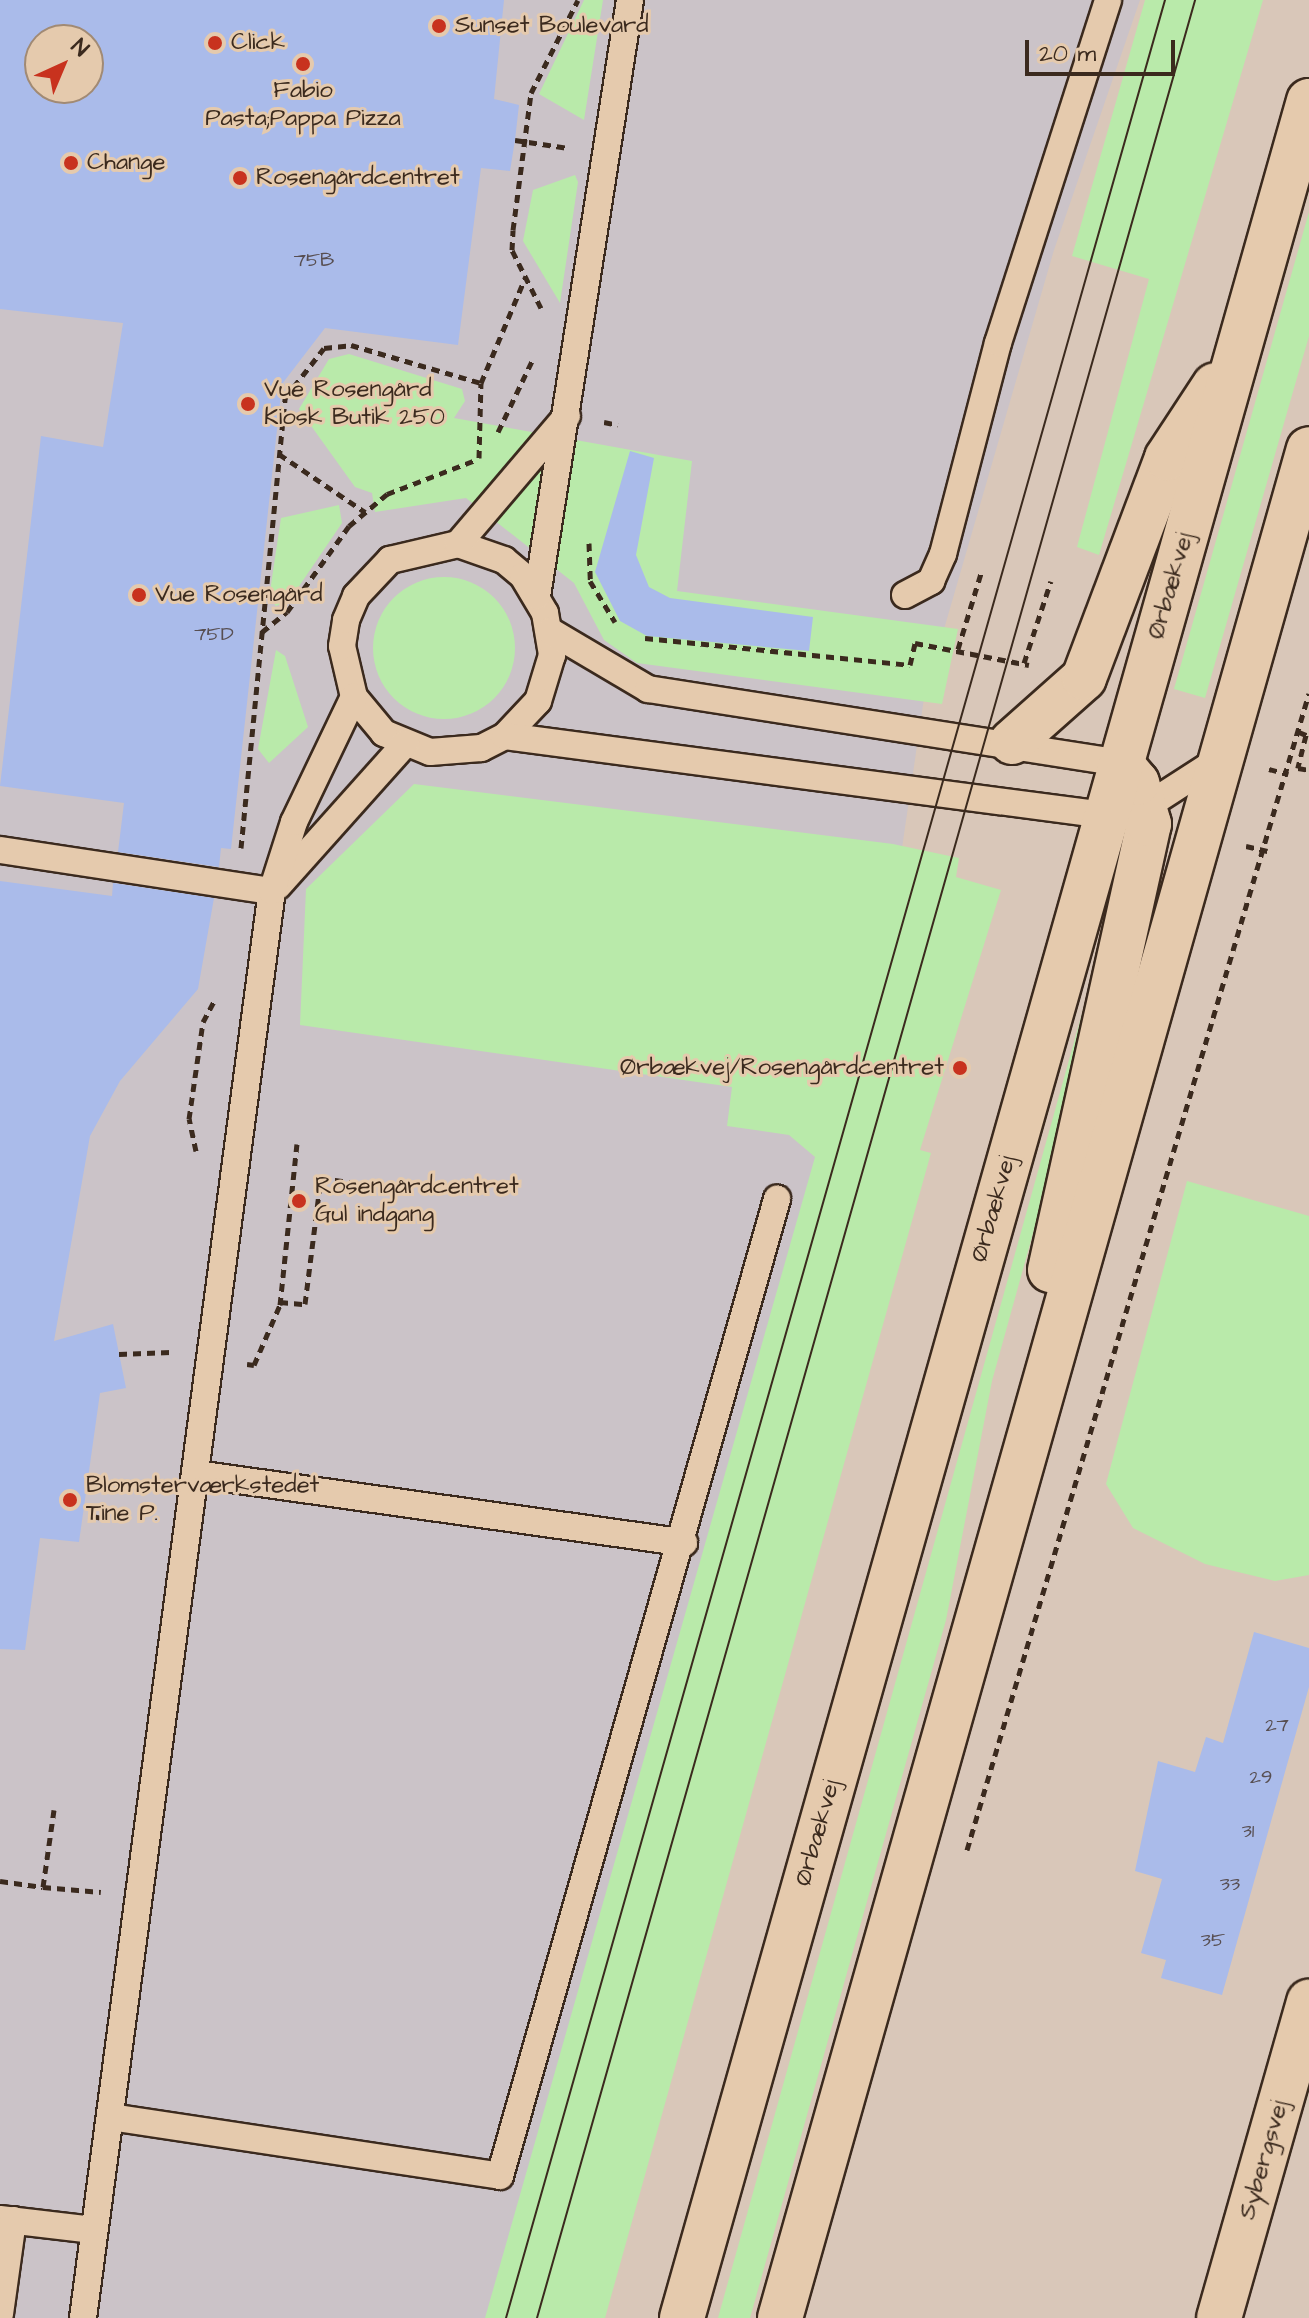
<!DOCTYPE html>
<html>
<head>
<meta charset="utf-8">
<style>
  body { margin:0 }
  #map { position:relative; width:1309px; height:2318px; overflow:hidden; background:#d9c7b9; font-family:"Architects Daughter",sans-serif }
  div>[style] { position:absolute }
  .built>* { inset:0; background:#cbc3c8 }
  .green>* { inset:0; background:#b9eaaa }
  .round { border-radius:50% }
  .building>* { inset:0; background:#aabbea }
  .path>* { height:5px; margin-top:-2.5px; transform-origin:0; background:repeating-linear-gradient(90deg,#3b2a1e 0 8px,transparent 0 14px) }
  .roads { filter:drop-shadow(2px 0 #3b2a1e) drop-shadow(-2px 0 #3b2a1e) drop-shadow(0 2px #3b2a1e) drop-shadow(0 -2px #3b2a1e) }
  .service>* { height:26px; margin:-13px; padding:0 13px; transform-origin:13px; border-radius:13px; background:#e5caad }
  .minor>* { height:44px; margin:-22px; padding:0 22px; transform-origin:22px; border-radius:22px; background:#e5caad }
  .secondary>* { height:44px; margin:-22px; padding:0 22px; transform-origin:22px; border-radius:22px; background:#e5caad }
  .tram>* { height:2px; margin:-1px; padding:0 1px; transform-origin:1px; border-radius:1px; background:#3b2a1e }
  .dots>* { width:22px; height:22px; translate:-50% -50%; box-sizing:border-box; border:4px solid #e5caad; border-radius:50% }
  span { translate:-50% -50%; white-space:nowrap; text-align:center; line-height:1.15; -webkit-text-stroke:6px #e5caad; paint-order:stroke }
  .number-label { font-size:20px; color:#574e51 }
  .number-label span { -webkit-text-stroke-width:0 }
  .poi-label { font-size:24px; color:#3b2a1e }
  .left { translate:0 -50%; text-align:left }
  .right { translate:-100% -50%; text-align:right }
  .street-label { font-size:24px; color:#3b2a1e }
  .north { position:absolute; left:24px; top:24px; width:80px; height:80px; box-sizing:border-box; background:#e5caad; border:2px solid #a18a74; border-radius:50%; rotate:44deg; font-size:22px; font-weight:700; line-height:32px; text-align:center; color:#3b2a1e }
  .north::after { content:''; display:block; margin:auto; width:28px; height:36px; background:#c8321e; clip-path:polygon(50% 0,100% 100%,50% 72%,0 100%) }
  .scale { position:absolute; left:1025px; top:40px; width:150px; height:36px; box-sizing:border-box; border:4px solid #3b2a1e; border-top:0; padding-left:10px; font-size:24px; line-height:28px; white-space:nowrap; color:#3b2a1e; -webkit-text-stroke:6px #e5caad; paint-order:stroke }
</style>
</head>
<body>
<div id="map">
  <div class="built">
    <i style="clip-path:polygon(evenodd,0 0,1140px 0,1054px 250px,924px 698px,902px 848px,816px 1172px,487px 2318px,0 2318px,0 0,40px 40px,88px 40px,88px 88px,40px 88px,40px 40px)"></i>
  </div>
  <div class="green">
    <i style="clip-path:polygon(584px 0,603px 0,584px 120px,539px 94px)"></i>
    <i style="clip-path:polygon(1145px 0,1263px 0,1099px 555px,1077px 547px,1149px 279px,1072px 256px)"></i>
    <i style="clip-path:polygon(575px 175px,578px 182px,560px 303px,523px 241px,533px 190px)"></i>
    <i style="clip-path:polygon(1309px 212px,1309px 336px,1205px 698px,1174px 689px)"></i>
    <i style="clip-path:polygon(349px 354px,462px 389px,465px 401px,454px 418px,692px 461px,677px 591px,958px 629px,942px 704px,637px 663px,604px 640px,574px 583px,466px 498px,375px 512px,372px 493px,355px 487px,299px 409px,329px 359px)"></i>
    <i style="clip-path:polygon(339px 505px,342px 523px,289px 601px,276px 606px,269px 598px,281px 518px)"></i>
    <i class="round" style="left:373px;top:577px;width:142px;height:142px"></i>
    <i style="clip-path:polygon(276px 650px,285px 656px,308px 727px,269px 763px,258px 749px)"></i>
    <i style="clip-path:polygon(414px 784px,893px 844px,959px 858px,956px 877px,1001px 890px,920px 1150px,931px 1153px,605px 2318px,485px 2318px,815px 1157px,789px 1135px,727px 1126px,732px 1087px,300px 1025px,306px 889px)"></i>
    <i style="clip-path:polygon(1100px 949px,1058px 1143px,992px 1381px,946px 1620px,750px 2318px,718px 2318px)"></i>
    <i style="clip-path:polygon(1187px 1181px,1309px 1216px,1309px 1575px,1275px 1581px,1205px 1564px,1133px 1528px,1106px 1484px)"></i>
  </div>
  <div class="building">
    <i style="clip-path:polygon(evenodd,0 0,504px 0,494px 99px,519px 105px,515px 140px,510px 171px,481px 168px,458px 345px,325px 328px,282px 384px,231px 849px,221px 848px,219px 867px,118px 852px,124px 803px,0 786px,41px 436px,103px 447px,123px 323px,0 309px,0 0,40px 40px,88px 40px,88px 88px,40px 88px,40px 40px)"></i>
    <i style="clip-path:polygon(630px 451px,654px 458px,636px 555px,649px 587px,670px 598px,813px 617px,809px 651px,647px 636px,620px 621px,595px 572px)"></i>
    <i style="clip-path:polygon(0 881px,112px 896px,113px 883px,214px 898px,198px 989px,120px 1081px,90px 1136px,54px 1341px,113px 1324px,126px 1388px,100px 1393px,79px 1542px,40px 1538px,25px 1650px,0 1649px)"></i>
    <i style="clip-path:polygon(1254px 1632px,1309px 1648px,1309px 1687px,1222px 1995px,1161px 1978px,1166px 1960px,1141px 1953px,1162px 1879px,1135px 1871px,1158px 1761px,1195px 1772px,1206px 1737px,1223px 1743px)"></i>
  </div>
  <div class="path">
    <i style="left:515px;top:140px;width:54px;rotate:8.6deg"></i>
    <i style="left:541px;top:308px;width:65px;rotate:-116.6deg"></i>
    <i style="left:512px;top:250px;width:20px;rotate:-87deg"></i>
    <i style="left:513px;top:230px;width:138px;rotate:-82.5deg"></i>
    <i style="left:531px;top:93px;width:104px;rotate:-63.2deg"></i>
    <i style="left:604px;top:422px;width:14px;rotate:12deg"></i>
    <i style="left:498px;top:432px;width:79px;rotate:-64.4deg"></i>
    <i style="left:279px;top:454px;width:104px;rotate:34deg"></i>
    <i style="left:479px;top:458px;width:75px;rotate:-88.5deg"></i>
    <i style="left:589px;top:543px;width:38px;rotate:88deg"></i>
    <i style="left:590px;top:581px;width:48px;rotate:58.6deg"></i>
    <i style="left:262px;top:632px;width:32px;rotate:-39deg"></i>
    <i style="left:287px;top:612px;width:106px;rotate:-54.2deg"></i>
    <i style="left:349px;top:526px;width:50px;rotate:-40.1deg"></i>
    <i style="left:387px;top:494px;width:97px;rotate:-21deg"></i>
    <i style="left:645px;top:638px;width:266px;rotate:5.8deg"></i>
    <i style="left:910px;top:665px;width:23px;rotate:-77deg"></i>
    <i style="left:915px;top:643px;width:116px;rotate:10.9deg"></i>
    <i style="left:958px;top:649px;width:83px;rotate:-73.1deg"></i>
    <i style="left:1024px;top:663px;width:86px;rotate:-71.8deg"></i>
    <i style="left:1299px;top:732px;width:8px;rotate:23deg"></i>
    <i style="left:1306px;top:735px;width:34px;rotate:104deg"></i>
    <i style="left:1298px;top:768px;width:11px;rotate:10deg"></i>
    <i style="left:1269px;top:769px;width:20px;rotate:15deg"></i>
    <i style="left:1246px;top:846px;width:22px;rotate:13deg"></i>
    <i style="left:241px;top:848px;width:452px;rotate:-84.4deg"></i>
    <i style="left:285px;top:398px;width:63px;rotate:-52deg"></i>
    <i style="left:324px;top:348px;width:27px;rotate:-6deg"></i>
    <i style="left:351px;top:345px;width:135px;rotate:16.3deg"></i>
    <i style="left:481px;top:383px;width:116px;rotate:-67.2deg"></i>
    <i style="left:196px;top:1151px;width:33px;rotate:-102deg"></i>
    <i style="left:189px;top:1119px;width:98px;rotate:-81.8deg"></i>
    <i style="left:203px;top:1022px;width:27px;rotate:-62deg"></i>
    <i style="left:280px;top:1302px;width:25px;rotate:5deg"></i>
    <i style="left:305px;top:1304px;width:127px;rotate:-82.8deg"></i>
    <i style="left:321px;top:1178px;width:30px;rotate:8deg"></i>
    <i style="left:119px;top:1354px;width:52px;rotate:-2.2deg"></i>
    <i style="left:247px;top:1364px;width:7px;rotate:8deg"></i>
    <i style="left:254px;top:1365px;width:65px;rotate:-66.6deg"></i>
    <i style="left:280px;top:1305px;width:162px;rotate:-84deg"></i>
    <i style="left:92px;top:1516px;width:15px;rotate:11deg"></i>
    <i style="left:967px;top:1850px;width:1206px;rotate:-73.53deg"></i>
    <i style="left:0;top:1881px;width:43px;rotate:7.9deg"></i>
    <i style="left:43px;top:1887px;width:78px;rotate:-81.9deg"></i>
    <i style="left:43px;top:1887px;width:58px;rotate:4.9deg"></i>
  </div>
  <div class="roads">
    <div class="service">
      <i style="left:458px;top:544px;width:49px;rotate:19.2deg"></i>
      <i style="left:504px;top:560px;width:25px;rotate:40deg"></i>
      <i style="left:523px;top:576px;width:43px;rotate:59.3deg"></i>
      <i style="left:545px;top:613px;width:43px;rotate:80.5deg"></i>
      <i style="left:552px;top:655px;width:48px;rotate:106.9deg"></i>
      <i style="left:538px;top:701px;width:48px;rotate:133.3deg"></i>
      <i style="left:505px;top:736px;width:27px;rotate:153deg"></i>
      <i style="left:481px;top:748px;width:51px;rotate:175.5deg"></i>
      <i style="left:430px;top:752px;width:50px;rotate:-157.6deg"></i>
      <i style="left:384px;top:733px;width:47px;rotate:-129.8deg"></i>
      <i style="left:354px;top:697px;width:52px;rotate:-103.2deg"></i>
      <i style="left:342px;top:646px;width:26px;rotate:-81deg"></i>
      <i style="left:346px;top:620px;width:26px;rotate:-67deg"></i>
      <i style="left:356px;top:596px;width:50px;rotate:-46.6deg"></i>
      <i style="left:390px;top:560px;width:70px;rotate:-13.2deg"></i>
      <i style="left:458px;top:544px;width:168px;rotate:-49.6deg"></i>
      <i style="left:905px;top:595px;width:30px;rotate:-28deg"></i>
      <i style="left:931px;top:581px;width:30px;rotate:-66deg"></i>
      <i style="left:943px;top:554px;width:218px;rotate:-75.4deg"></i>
      <i style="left:998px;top:343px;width:360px;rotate:-72.2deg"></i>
      <i style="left:537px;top:596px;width:603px;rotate:-81.13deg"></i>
      <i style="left:550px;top:631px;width:114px;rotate:30.6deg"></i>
      <i style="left:648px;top:689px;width:478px;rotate:8.9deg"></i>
      <i style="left:505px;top:736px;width:604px;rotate:7.51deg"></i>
      <i style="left:1104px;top:815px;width:44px;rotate:-11.8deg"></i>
      <i style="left:1147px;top:806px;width:85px;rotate:-32.9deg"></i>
      <i style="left:0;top:850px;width:275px;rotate:8.6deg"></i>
      <i style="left:278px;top:886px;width:191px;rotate:-48.2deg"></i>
      <i style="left:196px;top:1474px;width:493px;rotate:8deg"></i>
      <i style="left:111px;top:2117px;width:393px;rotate:8.6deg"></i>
      <i style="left:500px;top:2176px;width:1016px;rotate:-74.17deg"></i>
      <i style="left:0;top:2219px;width:94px;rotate:6.7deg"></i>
      <i style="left:0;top:2314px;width:95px;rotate:-82.1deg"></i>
      <i style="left:83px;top:2318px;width:1439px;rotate:-82.46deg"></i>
      <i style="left:272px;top:891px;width:72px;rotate:-72.3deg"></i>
      <i style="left:294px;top:822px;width:139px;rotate:-64.4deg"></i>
    </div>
    <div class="minor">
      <i style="left:1219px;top:2318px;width:329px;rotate:-74.1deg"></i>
    </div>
    <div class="secondary">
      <i style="left:1012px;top:742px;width:96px;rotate:-41.6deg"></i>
      <i style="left:1084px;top:678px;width:235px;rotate:-69.3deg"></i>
      <i style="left:1167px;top:458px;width:87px;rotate:-56.7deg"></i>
      <i style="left:1050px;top:1270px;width:457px;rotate:-77.5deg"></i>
      <i style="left:1149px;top:824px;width:43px;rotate:-106.3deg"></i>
      <i style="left:1137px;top:783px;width:26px;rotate:-130deg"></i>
      <i style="left:682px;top:2318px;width:2304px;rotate:-74.21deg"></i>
      <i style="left:780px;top:2318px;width:1942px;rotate:-74.2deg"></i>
    </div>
  </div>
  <div class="tram">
    <i style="left:506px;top:2318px;width:2410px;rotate:-74.13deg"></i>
    <i style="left:537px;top:2318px;width:2410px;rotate:-74.15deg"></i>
  </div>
  <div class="dots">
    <i style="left:439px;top:26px;background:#c8321e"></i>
    <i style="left:215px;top:43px;background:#c8321e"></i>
    <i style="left:303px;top:64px;background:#c8321e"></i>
    <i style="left:71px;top:163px;background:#c8321e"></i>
    <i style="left:240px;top:178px;background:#c8321e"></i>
    <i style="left:248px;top:404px;background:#c8321e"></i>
    <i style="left:139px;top:595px;background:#c8321e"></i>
    <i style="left:960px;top:1068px;background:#c8321e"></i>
    <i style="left:299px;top:1201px;background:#c8321e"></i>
    <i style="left:70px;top:1500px;background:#c8321e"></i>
  </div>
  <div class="number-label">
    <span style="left:314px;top:260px">75B</span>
    <span style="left:214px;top:634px">75D</span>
    <span style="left:1277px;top:1725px">27</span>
    <span style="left:1261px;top:1777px">29</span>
    <span style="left:1248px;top:1831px">31</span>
    <span style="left:1230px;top:1884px">33</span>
    <span style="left:1213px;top:1940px">35</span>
  </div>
  <div class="poi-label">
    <span class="left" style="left:455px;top:26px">Sunset Boulevard</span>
    <span class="left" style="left:231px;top:43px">Click</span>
    <span style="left:303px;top:105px">Fabio<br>Pasta;Pappa Pizza</span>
    <span class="left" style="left:87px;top:163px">Change</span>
    <span class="left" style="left:256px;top:178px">Rosengårdcentret</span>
    <span class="left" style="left:264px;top:404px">Vue Rosengård<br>Kiosk Butik 250</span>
    <span class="left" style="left:155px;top:595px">Vue Rosengård</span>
    <span class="right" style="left:944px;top:1068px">Ørbækvej/Rosengårdcentret</span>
    <span class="left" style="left:315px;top:1201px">Rosengårdcentret<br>Gul indgang</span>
    <span class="left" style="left:86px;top:1500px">Blomsterværkstedet<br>Tine P.</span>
  </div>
  <div class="street-label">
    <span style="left:1171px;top:586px;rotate:-74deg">Ørbækvej</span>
    <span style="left:994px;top:1209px;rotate:-74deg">Ørbækvej</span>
    <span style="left:818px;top:1833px;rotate:-74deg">Ørbækvej</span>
    <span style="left:1264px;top:2160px;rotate:-74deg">Sybergsvej</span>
  </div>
  <div class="north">N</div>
  <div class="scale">20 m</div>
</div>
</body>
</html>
